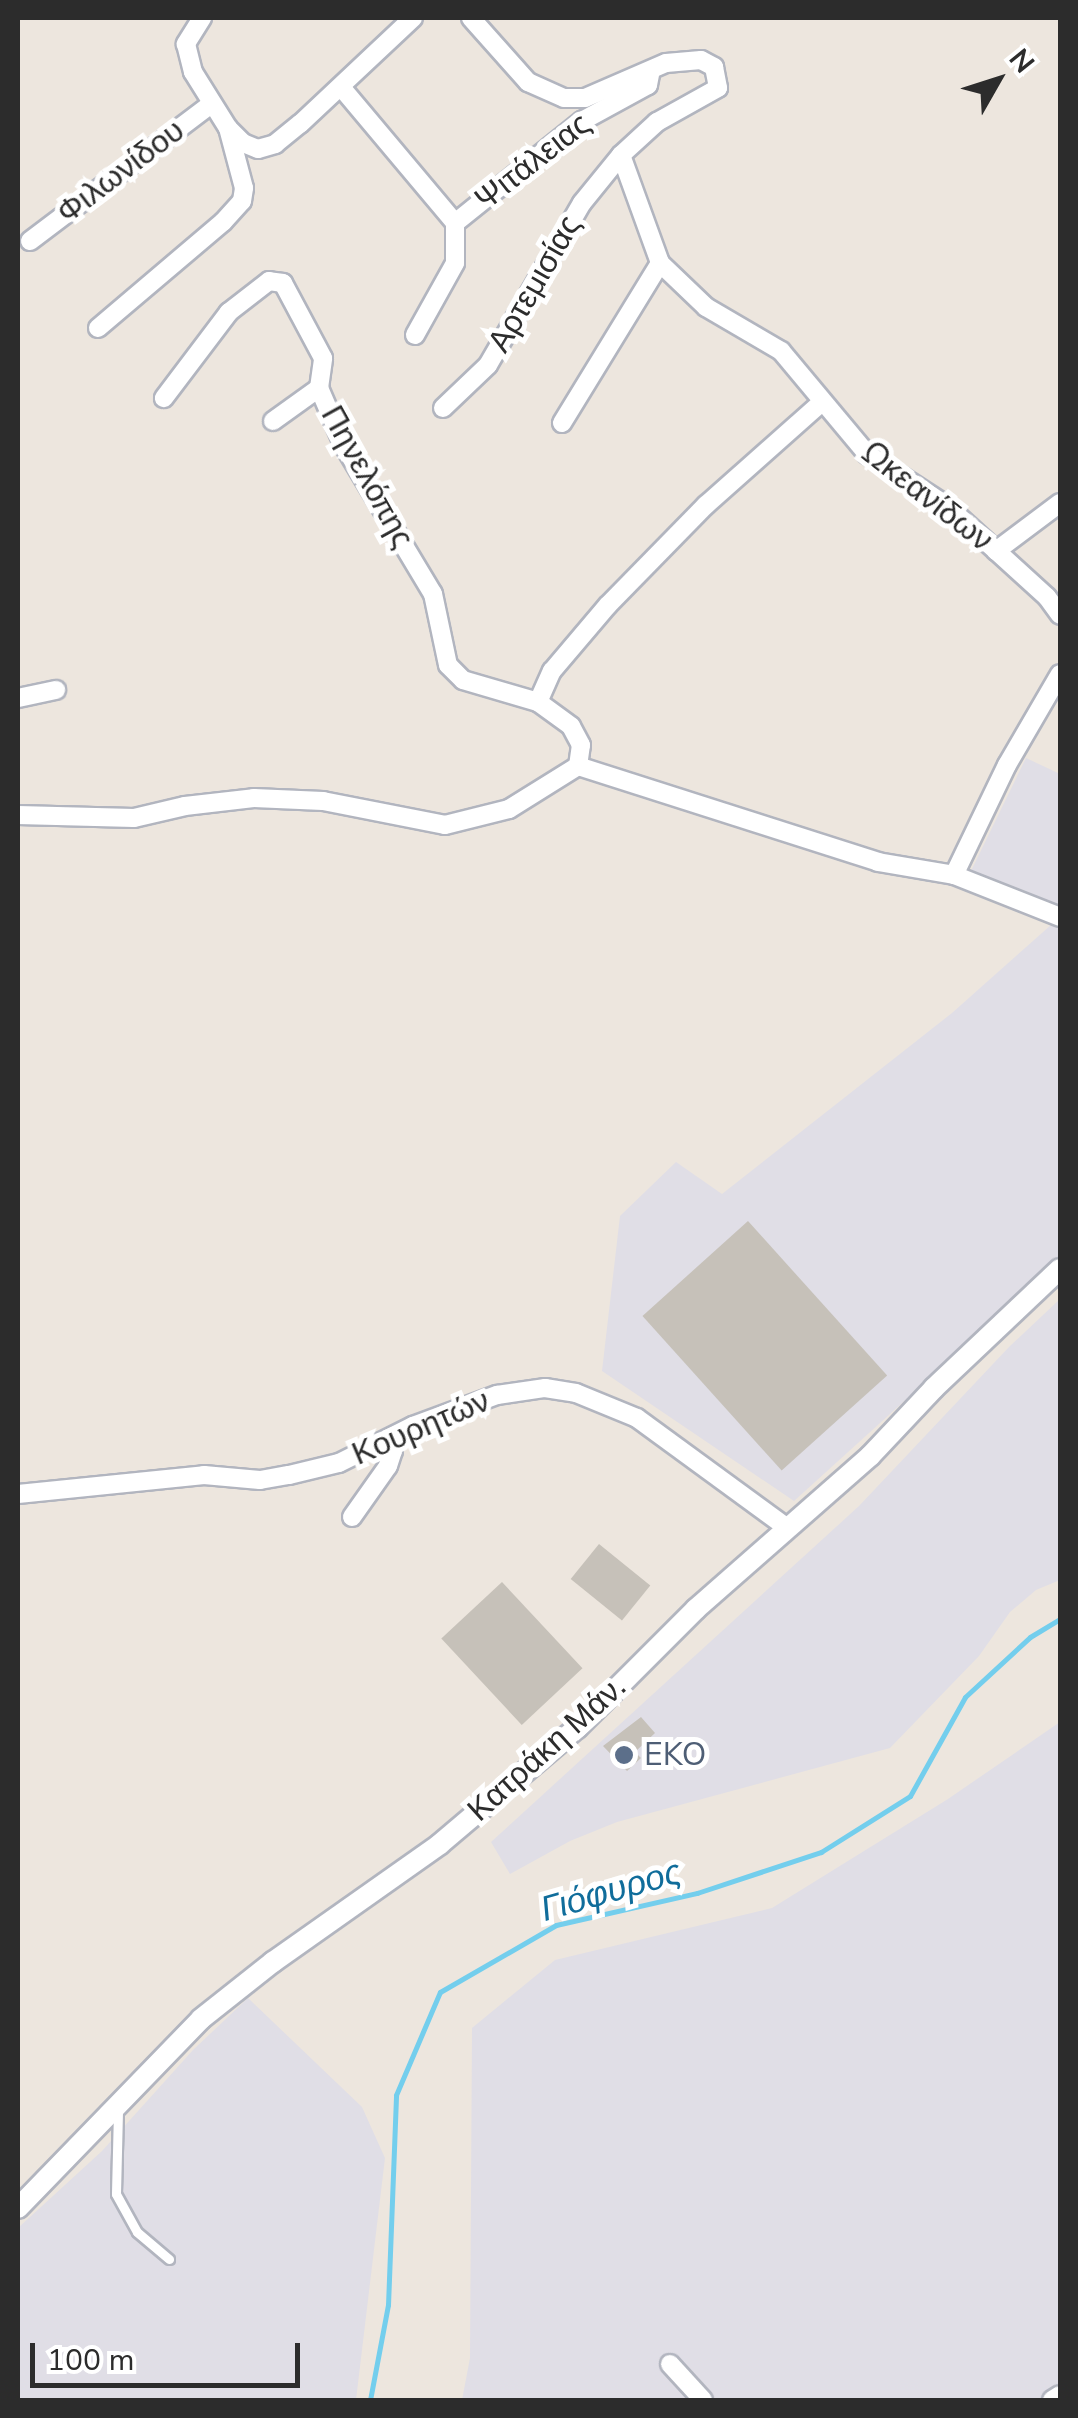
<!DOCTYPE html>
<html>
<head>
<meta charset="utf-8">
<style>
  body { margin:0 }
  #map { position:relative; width:1078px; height:2418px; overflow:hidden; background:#ede6de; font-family:"Nunito Sans",sans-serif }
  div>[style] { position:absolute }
  .industrial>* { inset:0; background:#e0dee6 }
  .stream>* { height:5px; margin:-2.5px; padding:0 2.5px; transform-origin:2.5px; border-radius:2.5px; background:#73ceed }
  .building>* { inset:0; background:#c6c1b9; transform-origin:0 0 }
  .roads { filter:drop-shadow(2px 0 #b2b5bf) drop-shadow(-2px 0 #b2b5bf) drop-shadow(0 2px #b2b5bf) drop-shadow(0 -2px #b2b5bf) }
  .service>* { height:9px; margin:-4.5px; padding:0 4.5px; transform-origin:4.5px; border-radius:4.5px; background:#fff }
  .minor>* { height:18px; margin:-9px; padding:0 9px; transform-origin:9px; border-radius:9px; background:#fff }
  .tertiary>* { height:20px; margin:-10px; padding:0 10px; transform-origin:10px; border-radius:10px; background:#fff }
  .dots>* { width:28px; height:28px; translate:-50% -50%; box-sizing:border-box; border:5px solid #fff; border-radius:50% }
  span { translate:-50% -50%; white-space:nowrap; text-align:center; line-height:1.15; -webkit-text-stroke:10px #fff; paint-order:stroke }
  .street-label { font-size:32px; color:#2c2c2c }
  .service-label { font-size:32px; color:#4e5e75 }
  .left { translate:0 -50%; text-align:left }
  .water-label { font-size:35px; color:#106d9b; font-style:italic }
  .frame { position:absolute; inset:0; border:20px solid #2c2c2c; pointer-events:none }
  .north { position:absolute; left:948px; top:30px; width:100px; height:100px; -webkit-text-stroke:8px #fff; paint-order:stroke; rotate:51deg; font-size:28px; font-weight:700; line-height:40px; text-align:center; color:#2c2c2c }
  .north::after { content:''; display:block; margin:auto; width:35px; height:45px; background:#2c2c2c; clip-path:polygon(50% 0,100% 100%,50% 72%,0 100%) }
  .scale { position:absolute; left:30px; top:2343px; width:270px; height:45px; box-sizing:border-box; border:5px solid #2c2c2c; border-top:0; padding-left:12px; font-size:30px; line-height:35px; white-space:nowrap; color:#2c2c2c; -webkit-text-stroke:8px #fff; paint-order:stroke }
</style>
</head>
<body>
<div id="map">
  <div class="industrial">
    <i style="clip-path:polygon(1026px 758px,1060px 774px,1060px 906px,970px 873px)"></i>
    <i style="clip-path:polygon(1060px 917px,1060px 1260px,794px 1501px,602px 1371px,620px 1216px,676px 1162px,722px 1194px,952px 1013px)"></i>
    <i style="clip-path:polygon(1060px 1299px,1060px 1580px,1036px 1590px,1010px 1612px,979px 1656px,890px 1748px,617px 1822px,570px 1841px,510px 1874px,491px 1842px,859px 1506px,1009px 1347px)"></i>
    <i style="clip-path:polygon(1060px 1722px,1060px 2400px,462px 2400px,470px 2358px,472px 2028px,555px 1960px,772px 1908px,948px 1799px)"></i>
    <i style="clip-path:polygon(248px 1998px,362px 2107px,385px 2158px,356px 2400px,18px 2400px,18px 2228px,102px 2151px,193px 2050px)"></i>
  </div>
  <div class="stream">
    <i style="left:370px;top:2400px;width:97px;rotate:-79.3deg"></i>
    <i style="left:388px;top:2305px;width:210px;rotate:-87.8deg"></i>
    <i style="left:396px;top:2095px;width:112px;rotate:-66.9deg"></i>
    <i style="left:440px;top:1992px;width:134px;rotate:-30deg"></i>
    <i style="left:556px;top:1925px;width:145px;rotate:-12.8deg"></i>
    <i style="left:697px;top:1893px;width:131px;rotate:-18.3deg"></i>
    <i style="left:821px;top:1852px;width:105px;rotate:-32.2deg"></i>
    <i style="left:910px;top:1796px;width:113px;rotate:-60.9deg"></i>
    <i style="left:965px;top:1697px;width:88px;rotate:-42.7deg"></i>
    <i style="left:1030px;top:1637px;width:35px;rotate:-31deg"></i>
  </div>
  <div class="building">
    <i style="left:748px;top:1221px;width:208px;height:142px;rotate:48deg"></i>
    <i style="left:599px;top:1544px;width:66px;height:45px;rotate:39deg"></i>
    <i style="left:502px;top:1582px;width:118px;height:83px;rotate:47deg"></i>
    <i style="clip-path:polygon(641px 1717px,655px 1733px,635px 1752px,641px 1758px,627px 1771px,603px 1746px)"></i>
  </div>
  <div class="roads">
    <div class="service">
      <i style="left:118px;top:2111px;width:83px;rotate:91.4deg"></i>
      <i style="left:116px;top:2194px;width:43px;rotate:61.1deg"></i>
      <i style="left:137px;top:2232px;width:42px;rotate:40.2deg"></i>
    </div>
    <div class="minor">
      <i style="left:202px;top:18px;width:31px;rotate:122deg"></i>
      <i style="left:186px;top:44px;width:29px;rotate:76deg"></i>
      <i style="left:193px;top:72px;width:66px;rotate:58deg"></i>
      <i style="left:228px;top:128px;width:21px;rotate:45deg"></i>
      <i style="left:243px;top:143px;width:16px;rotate:22deg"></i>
      <i style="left:258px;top:149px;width:18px;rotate:-16deg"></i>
      <i style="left:275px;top:144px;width:32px;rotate:-39deg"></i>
      <i style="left:300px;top:124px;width:155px;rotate:-43.2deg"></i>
      <i style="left:471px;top:18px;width:86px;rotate:48.3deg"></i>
      <i style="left:528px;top:82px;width:39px;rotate:24deg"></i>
      <i style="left:564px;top:98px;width:21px"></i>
      <i style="left:585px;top:98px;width:88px;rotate:-23.4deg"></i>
      <i style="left:666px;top:63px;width:35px;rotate:-5deg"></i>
      <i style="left:701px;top:60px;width:15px;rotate:28deg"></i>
      <i style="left:714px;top:67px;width:21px;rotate:79deg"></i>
      <i style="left:718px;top:88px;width:70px;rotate:150.9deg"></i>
      <i style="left:657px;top:122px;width:49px;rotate:137.5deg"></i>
      <i style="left:621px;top:155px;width:115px;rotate:70.1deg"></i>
      <i style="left:660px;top:263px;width:64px;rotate:43.7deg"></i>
      <i style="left:706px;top:307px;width:87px;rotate:30.4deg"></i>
      <i style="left:781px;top:351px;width:134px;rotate:50.1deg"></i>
      <i style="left:867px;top:454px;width:95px;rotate:33deg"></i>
      <i style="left:947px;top:506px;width:135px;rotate:42.3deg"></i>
      <i style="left:1047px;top:597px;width:22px;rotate:54deg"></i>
      <i style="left:341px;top:87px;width:177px;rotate:50deg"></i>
      <i style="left:455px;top:223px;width:163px;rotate:-38.8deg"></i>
      <i style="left:582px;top:121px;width:75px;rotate:-28.6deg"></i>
      <i style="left:648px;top:85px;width:15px;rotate:-79deg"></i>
      <i style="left:30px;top:241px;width:227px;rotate:-37.1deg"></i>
      <i style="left:98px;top:328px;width:164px;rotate:-40.3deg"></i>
      <i style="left:223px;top:222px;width:28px;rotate:-48deg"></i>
      <i style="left:242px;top:201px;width:13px;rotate:-81deg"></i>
      <i style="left:244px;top:188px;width:62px;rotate:-104.9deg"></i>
      <i style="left:415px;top:335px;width:82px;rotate:-60.9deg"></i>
      <i style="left:455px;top:263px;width:40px;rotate:-90deg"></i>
      <i style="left:443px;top:408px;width:62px;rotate:-43.7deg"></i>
      <i style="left:488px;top:365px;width:187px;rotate:-59.9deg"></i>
      <i style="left:582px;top:203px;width:62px;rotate:-50.9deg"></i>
      <i style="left:273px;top:421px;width:57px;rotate:-35.7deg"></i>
      <i style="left:562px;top:423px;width:188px;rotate:-58.5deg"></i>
      <i style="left:996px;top:551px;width:80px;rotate:-36.9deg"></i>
      <i style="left:18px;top:698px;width:39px;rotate:-12deg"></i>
      <i style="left:538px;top:702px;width:34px;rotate:-66deg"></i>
      <i style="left:552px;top:671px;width:87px;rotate:-49.7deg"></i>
      <i style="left:608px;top:605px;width:140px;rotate:-45.6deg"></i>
      <i style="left:706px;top:505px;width:155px;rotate:-41.6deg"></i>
      <i style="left:578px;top:766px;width:315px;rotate:17.7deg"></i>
      <i style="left:878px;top:862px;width:77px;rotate:9.7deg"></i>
      <i style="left:954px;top:875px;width:114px;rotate:21.6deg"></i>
      <i style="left:18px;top:815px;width:116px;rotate:1.5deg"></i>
      <i style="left:134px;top:818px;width:52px;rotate:-13.2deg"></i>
      <i style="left:185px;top:806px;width:69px;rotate:-6.6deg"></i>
      <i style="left:254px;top:798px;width:69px;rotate:2.5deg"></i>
      <i style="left:323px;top:801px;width:124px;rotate:11.1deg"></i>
      <i style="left:445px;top:825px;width:66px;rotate:-14deg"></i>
      <i style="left:509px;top:809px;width:81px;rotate:-31.9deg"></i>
      <i style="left:578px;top:766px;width:21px;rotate:-82deg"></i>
      <i style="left:581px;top:745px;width:21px;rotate:-118deg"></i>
      <i style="left:571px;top:726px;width:41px;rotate:-144deg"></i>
      <i style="left:538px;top:702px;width:78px;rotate:-163.7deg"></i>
      <i style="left:463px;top:680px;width:21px;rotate:-135deg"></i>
      <i style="left:448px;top:665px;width:73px;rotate:-101.9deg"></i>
      <i style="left:433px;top:594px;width:173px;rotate:-121deg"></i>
      <i style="left:344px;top:446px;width:63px;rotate:-113.3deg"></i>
      <i style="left:319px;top:388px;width:30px;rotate:-82deg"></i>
      <i style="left:323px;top:358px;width:85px;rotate:-118.1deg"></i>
      <i style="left:283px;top:283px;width:14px;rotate:-172deg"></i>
      <i style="left:269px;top:281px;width:51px;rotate:142.2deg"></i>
      <i style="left:229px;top:312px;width:108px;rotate:127.1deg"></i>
      <i style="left:954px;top:875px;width:122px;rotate:-64.3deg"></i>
      <i style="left:1007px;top:765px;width:105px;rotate:-59.8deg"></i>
      <i style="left:18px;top:1494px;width:187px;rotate:-5.8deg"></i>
      <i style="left:204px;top:1475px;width:56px;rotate:5.1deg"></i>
      <i style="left:260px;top:1480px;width:29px;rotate:-10deg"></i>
      <i style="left:289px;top:1475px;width:51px;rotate:-13.5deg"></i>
      <i style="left:339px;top:1463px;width:83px;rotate:-26.6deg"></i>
      <i style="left:413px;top:1426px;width:90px;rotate:-20.3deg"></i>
      <i style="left:497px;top:1395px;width:49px;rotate:-8.3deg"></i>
      <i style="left:545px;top:1388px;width:31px;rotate:9deg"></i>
      <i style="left:576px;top:1393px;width:66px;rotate:22.3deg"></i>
      <i style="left:637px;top:1418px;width:185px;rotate:36.2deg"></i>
      <i style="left:352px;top:1517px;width:62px;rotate:-54.8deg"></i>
      <i style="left:388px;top:1466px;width:16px;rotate:-72deg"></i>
      <i style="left:393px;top:1451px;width:14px;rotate:-94deg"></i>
      <i style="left:670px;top:2364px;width:49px;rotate:47.5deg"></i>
      <i style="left:1052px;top:2400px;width:9px;rotate:-32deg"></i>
    </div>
    <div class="tertiary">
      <i style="left:18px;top:2208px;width:263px;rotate:-45.9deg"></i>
      <i style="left:201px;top:2019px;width:92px;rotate:-38.4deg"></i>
      <i style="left:273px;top:1962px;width:204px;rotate:-35.2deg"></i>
      <i style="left:440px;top:1844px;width:180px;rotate:-40.3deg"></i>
      <i style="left:577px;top:1728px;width:168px;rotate:-45deg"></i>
      <i style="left:696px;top:1609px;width:232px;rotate:-41.3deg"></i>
      <i style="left:870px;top:1456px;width:93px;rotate:-46.7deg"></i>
      <i style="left:934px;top:1388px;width:173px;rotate:-43.4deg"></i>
    </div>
  </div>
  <div class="dots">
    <i style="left:624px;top:1755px;background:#5c6f8a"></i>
  </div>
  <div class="street-label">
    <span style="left:533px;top:162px;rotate:-38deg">Ψιτάλειας</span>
    <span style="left:121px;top:172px;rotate:-37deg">Φιλωνίδου</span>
    <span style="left:535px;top:284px;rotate:-60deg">Αρτεμισίας</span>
    <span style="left:367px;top:477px;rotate:61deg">Πηνελόπης</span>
    <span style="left:927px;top:497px;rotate:38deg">Ωκεανίδων</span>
    <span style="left:421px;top:1428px;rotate:-23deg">Κουρητών</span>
    <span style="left:547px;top:1749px;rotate:-42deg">Κατράκη Μάν.</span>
  </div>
  <div class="service-label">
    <span class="left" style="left:644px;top:1755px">EKO</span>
  </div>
  <div class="water-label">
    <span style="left:611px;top:1891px;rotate:-16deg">Γιόφυρος</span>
  </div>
  <div class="frame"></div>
  <div class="north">N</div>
  <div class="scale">100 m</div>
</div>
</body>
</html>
